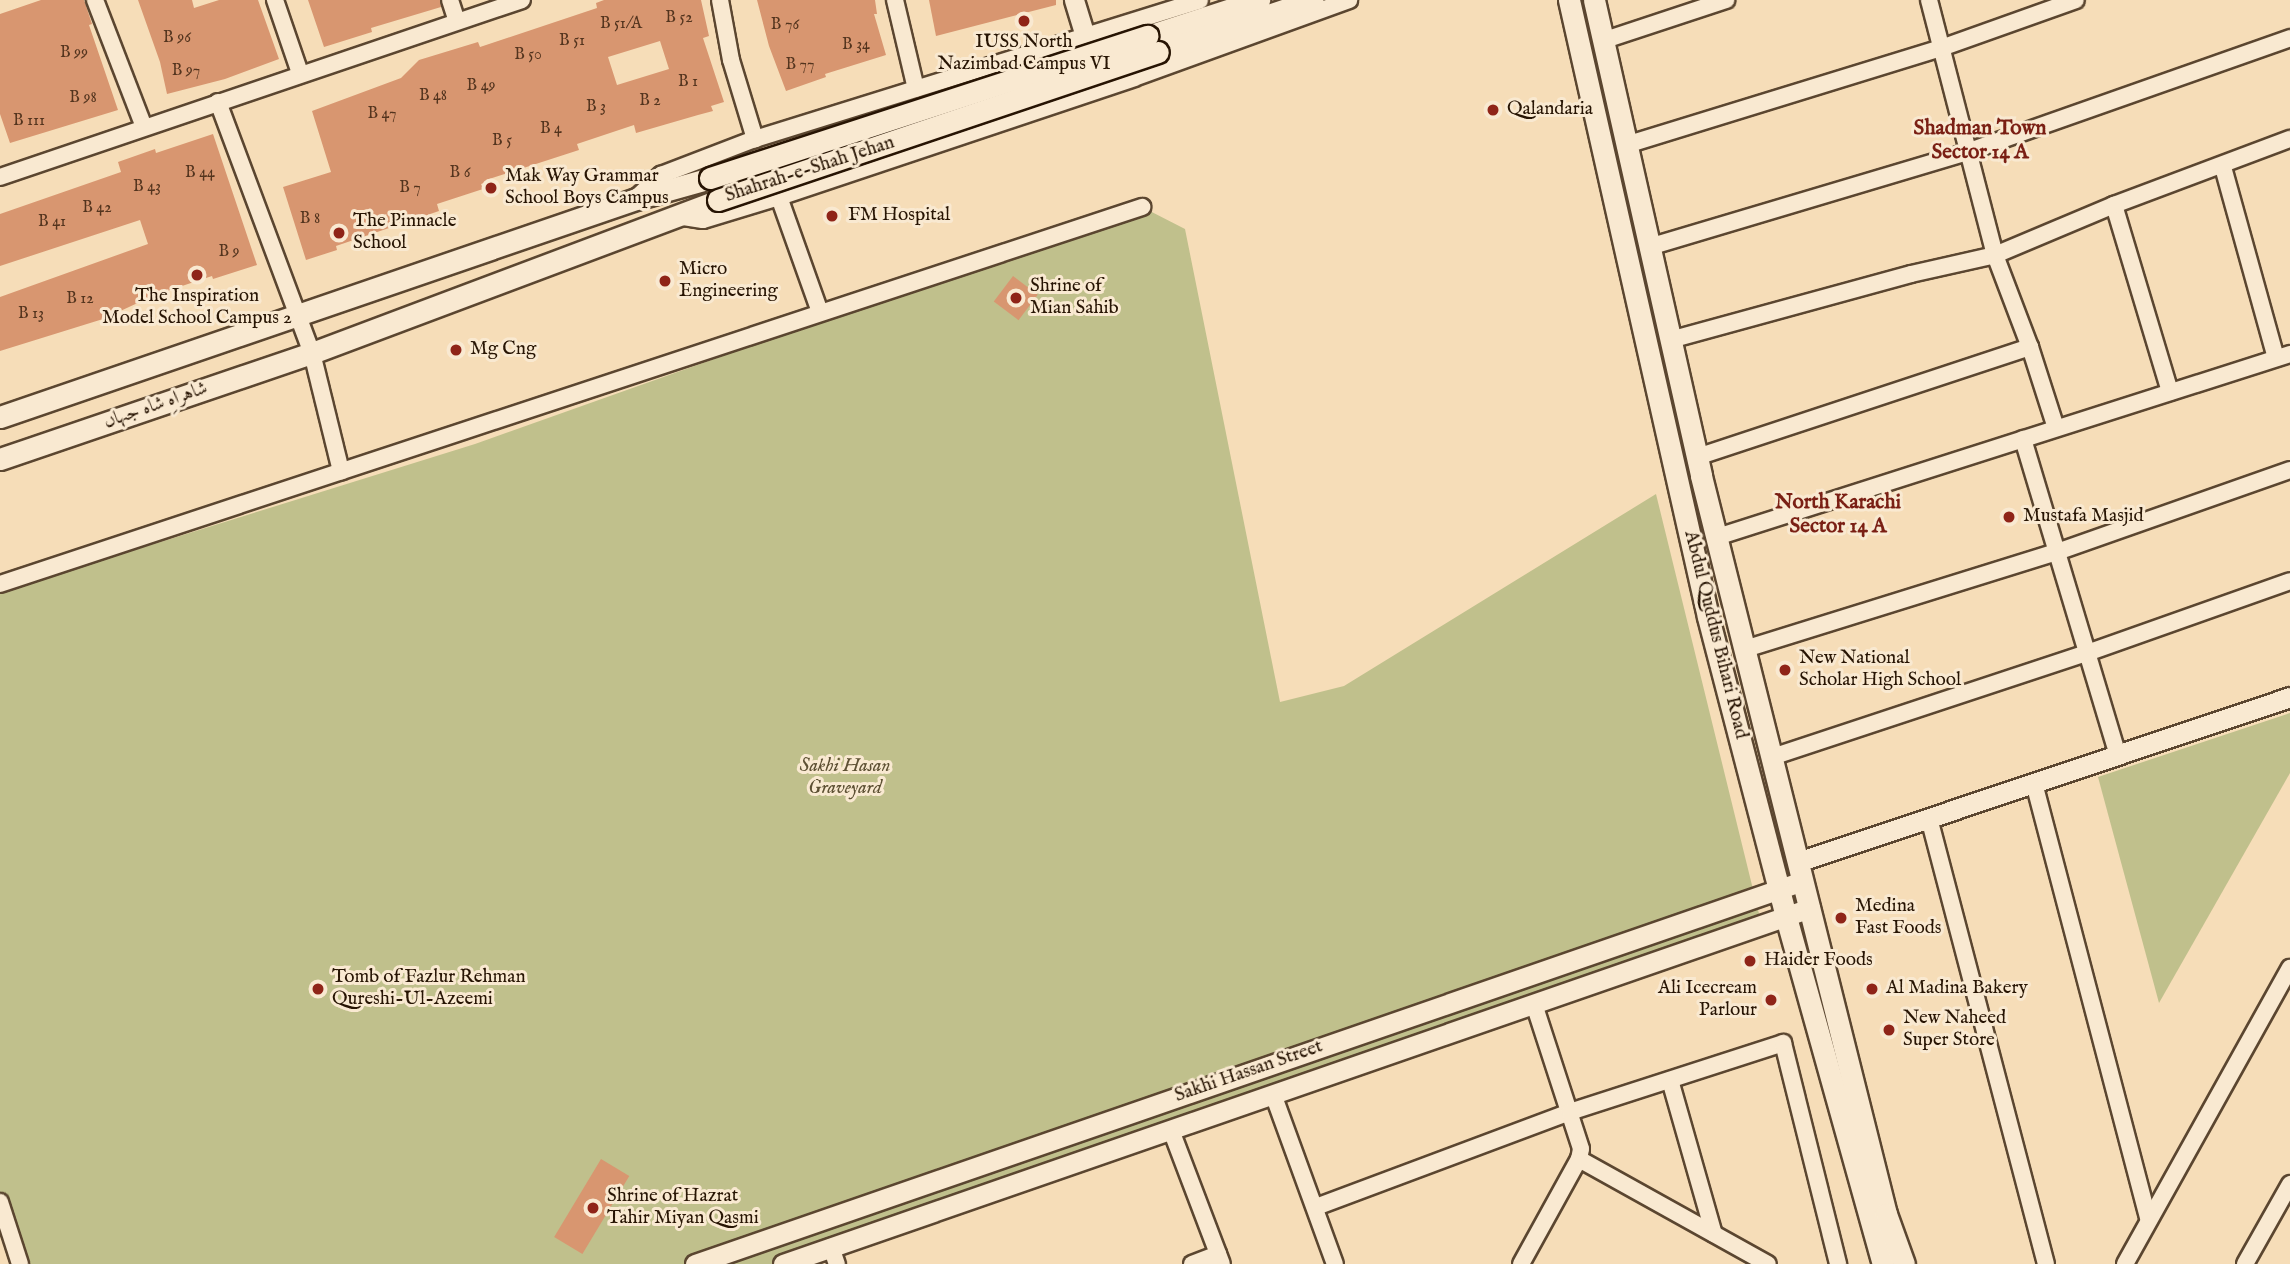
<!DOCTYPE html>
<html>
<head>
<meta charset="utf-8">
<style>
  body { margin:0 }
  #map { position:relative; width:2290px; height:1264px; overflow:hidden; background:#f6ddb8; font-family:"IM FELL English",Amiri,serif }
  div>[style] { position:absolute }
  .green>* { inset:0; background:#c0c08c }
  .building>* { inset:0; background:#d89670; transform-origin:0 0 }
  .roads { filter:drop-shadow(2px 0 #5b4630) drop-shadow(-2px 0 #5b4630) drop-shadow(0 2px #5b4630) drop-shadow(0 -2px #5b4630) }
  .minor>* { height:16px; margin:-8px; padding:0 8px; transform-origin:8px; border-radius:8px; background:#f9e9d1 }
  .tertiary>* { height:19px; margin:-9.5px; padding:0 9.5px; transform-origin:9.5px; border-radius:9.5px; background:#f9e9d1 }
  .secondary>* { height:21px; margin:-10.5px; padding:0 10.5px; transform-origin:10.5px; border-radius:10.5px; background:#f9e9d1 }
  .bridges { filter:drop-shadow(2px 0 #271403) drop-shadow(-2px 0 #271403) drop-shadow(0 2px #271403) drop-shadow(0 -2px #271403) }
  .secondary-bridge>* { height:21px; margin:-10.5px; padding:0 10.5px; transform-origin:10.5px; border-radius:10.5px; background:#f9e9d1 }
  .dots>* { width:19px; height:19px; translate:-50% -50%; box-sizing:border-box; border:4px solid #f9e9d1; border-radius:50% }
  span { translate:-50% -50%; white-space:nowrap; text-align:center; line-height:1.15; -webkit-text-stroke:6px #f9e9d1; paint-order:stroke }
  .number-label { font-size:16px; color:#53341e }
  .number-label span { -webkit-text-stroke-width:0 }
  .poi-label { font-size:19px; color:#271403 }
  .left { translate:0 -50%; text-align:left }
  .right { translate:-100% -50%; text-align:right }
  .street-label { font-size:19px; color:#271403 }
  .park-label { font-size:19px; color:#5d5033; font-style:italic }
  .neighbourhood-label { font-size:21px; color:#7a1f14; font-weight:700 }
</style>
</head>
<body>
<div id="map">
  <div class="green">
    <i style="clip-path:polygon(1142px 207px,1185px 229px,1280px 702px,1344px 686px,1656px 494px,1762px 926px,784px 1264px,20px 1264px,0 1201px,0 592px,475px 444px)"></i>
    <i style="clip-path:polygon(2290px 713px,2290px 773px,2159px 1003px,2098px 777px)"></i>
  </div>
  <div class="building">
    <i style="clip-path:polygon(41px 0,84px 0,92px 24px,89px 25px,118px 110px,10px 143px,0 114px,0 14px)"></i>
    <i style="clip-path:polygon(138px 0,192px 0,194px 8px,219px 0,258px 0,279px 59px,225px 79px,167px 94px,160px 62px)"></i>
    <i style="clip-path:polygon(308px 0,440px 0,441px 7px,371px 28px,372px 32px,324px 47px)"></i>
    <i style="clip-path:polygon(evenodd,604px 0,701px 0,709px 36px,703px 38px,724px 102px,711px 106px,713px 111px,698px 115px,636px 133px,634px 125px,577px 144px,579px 150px,486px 180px,487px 182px,481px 184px,483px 189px,437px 204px,439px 211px,336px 246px,337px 250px,306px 260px,283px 187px,331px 172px,312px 111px,401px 78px,419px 60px,478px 42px,480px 47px,597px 8px,596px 3px,604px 0,660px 41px,669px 69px,617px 85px,608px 57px,660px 41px)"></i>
    <i style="clip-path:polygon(757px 0,875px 0,877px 14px,874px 14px,886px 55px,825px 74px,826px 77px,786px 91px,769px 46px)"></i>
    <i style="clip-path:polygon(929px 0,1056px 0,1056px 5px,936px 36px)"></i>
    <i style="clip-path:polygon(213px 134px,257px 265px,213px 279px,212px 276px,155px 295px,103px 319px,0 351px,0 297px,148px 244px,140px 220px,0 266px,0 214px,121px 172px,118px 162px,155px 149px,156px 153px)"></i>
    <i style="left:1013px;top:276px;width:31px;height:32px;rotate:37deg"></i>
    <i style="left:601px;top:1159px;width:33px;height:91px;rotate:31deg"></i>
  </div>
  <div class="roads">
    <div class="minor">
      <i style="left:95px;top:0;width:136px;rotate:68.9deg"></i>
      <i style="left:275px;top:0;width:77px;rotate:71.1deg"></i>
      <i style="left:450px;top:0;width:22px;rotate:72deg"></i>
      <i style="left:720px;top:0;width:61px;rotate:79.6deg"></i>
      <i style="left:731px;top:60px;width:83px;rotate:73.1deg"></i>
      <i style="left:895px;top:0;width:91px;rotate:76.7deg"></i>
      <i style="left:1929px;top:0;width:263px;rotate:75.5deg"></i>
      <i style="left:1995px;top:255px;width:98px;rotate:69.2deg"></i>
      <i style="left:2030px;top:347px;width:85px;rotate:72.2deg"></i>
      <i style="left:1602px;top:41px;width:131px;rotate:-18.3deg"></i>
      <i style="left:218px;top:102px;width:268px;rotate:69.5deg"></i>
      <i style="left:312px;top:353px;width:122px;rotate:76.2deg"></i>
      <i style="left:1626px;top:145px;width:330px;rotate:-17.1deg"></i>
      <i style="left:1941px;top:48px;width:143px;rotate:-19.6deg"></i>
      <i style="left:2223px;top:167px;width:198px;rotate:74.5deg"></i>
      <i style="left:0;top:177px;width:551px;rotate:-18.73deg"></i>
      <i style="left:637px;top:197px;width:33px;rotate:-43deg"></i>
      <i style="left:661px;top:175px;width:101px;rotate:-21deg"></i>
      <i style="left:755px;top:139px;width:466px;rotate:-17.3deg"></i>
      <i style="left:779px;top:197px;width:122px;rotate:70.4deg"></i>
      <i style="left:2114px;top:205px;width:195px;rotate:73.3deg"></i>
      <i style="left:677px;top:216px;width:26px;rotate:9deg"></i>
      <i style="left:703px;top:220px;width:79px;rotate:-16.8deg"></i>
      <i style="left:779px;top:197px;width:374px;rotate:-18.5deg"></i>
      <i style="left:1134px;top:78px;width:229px;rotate:-19.9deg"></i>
      <i style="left:1649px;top:247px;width:332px;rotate:-16.6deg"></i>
      <i style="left:1967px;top:152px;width:343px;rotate:-19.4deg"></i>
      <i style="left:1670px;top:340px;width:250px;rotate:-15.3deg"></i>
      <i style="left:1911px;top:274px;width:86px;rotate:-12.7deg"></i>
      <i style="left:1995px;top:255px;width:129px;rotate:-22.8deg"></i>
      <i style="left:2114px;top:205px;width:188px;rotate:-20.6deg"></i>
      <i style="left:2023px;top:439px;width:330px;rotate:73.3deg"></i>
      <i style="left:1697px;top:457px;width:351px;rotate:-18.3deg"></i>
      <i style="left:1717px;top:537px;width:602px;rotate:-17.71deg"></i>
      <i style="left:0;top:584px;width:1203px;rotate:-18.27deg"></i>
      <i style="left:1745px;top:649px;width:327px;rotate:-17.3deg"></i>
      <i style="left:2057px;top:552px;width:247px;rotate:-19.4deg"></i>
      <i style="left:1772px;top:757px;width:332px;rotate:-18.3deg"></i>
      <i style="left:2087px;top:653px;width:215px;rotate:-19.5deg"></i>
      <i style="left:2034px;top:783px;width:452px;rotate:75.3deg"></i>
      <i style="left:1929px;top:818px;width:461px;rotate:75.3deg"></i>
      <i style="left:1534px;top:1004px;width:152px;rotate:72deg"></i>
      <i style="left:1581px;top:1149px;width:10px;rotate:101deg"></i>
      <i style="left:1579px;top:1159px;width:216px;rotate:29.1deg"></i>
      <i style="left:1670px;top:1080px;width:160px;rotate:74.1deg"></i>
      <i style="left:1273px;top:1094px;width:181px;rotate:70deg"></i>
      <i style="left:1171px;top:1130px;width:143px;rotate:69.2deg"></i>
      <i style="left:0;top:1202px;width:65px;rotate:72.1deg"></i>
      <i style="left:1316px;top:1207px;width:271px;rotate:-20.5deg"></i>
      <i style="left:1570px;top:1112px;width:224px;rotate:-17.9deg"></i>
      <i style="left:1783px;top:1043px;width:228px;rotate:76deg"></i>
      <i style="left:831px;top:1247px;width:18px;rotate:71deg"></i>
      <i style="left:1192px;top:1264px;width:28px;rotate:-21deg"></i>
      <i style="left:1521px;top:1264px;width:120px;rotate:-61.1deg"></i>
      <i style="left:2125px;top:1264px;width:339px;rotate:-60.9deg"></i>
      <i style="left:2245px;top:1264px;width:92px;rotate:-60.6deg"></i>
    </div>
    <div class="tertiary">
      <i style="left:1074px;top:0;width:37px;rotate:73deg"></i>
      <i style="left:1798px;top:862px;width:519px;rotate:-18.54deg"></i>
      <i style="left:695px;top:1264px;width:1172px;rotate:-19.07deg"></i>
      <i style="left:783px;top:1264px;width:1087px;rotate:-19.12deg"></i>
    </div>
    <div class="secondary">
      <i style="left:1569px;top:0;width:632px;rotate:77.3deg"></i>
      <i style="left:1708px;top:617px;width:310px;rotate:75.4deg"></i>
      <i style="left:1786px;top:917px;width:360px;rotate:74.4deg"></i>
      <i style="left:1594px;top:0;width:488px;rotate:77.3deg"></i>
      <i style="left:1701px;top:476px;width:761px;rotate:75.93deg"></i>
      <i style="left:1886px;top:1214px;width:53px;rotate:70.2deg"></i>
      <i style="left:1148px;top:36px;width:117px;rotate:-18deg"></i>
      <i style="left:1158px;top:52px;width:163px;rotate:-18.5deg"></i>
      <i style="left:0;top:417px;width:672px;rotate:-18.92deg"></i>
      <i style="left:636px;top:199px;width:77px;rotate:-15.8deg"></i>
      <i style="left:0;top:459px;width:330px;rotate:-18.8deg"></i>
      <i style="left:312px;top:353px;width:434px;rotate:-20.6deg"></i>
    </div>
  </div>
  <div class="bridges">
    <div class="secondary-bridge">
      <i style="left:710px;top:178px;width:460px;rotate:-18deg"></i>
      <i style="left:718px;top:200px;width:464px;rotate:-18.6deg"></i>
    </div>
  </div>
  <div class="dots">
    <i style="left:1024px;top:21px;background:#8f2418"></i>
    <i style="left:1493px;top:110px;background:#8f2418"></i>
    <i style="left:491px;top:188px;background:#8f2418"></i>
    <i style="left:832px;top:216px;background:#8f2418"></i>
    <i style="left:339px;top:233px;background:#8f2418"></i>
    <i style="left:197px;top:275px;background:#8f2418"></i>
    <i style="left:665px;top:281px;background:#8f2418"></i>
    <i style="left:1016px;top:298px;background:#8f2418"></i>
    <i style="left:456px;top:350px;background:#8f2418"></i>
    <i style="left:2009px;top:517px;background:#8f2418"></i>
    <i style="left:1785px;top:670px;background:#8f2418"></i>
    <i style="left:1841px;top:918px;background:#8f2418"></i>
    <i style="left:1750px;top:961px;background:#8f2418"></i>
    <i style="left:318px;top:989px;background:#8f2418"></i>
    <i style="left:1872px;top:989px;background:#8f2418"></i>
    <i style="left:1771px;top:1000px;background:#8f2418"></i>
    <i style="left:1889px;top:1030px;background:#8f2418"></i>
    <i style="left:593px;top:1208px;background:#8f2418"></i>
  </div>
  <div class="number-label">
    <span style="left:679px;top:18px">B 52</span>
    <span style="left:621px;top:24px">B 51/A</span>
    <span style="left:785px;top:25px">B 76</span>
    <span style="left:177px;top:38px">B 96</span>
    <span style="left:572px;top:41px">B 51</span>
    <span style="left:856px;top:45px">B 34</span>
    <span style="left:74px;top:53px">B 99</span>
    <span style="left:528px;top:55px">B 50</span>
    <span style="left:800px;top:65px">B 77</span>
    <span style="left:186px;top:71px">B 97</span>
    <span style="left:688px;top:82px">B 1</span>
    <span style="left:481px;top:86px">B 49</span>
    <span style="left:433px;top:96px">B 48</span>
    <span style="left:83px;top:98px">B 98</span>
    <span style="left:650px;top:101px">B 2</span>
    <span style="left:596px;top:107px">B 3</span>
    <span style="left:382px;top:114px">B 47</span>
    <span style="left:29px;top:121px">B 111</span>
    <span style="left:551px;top:129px">B 4</span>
    <span style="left:502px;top:141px">B 5</span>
    <span style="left:200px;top:173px">B 44</span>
    <span style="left:460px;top:173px">B 6</span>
    <span style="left:147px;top:187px">B 43</span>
    <span style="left:410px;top:188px">B 7</span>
    <span style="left:97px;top:208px">B 42</span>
    <span style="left:310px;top:219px">B 8</span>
    <span style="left:52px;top:222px">B 41</span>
    <span style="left:229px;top:252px">B 9</span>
    <span style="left:80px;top:299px">B 12</span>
    <span style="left:31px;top:314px">B 13</span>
  </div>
  <div class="poi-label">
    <span style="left:1024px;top:54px">IUSS North<br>Nazimbad Campus VI</span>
    <span class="left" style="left:1507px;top:110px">Qalandaria</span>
    <span class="left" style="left:505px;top:188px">Mak Way Grammar<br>School Boys Campus</span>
    <span class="left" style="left:848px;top:216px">FM Hospital</span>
    <span class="left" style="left:353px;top:233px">The Pinnacle<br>School</span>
    <span class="left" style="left:679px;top:281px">Micro<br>Engineering</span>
    <span class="left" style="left:1030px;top:298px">Shrine of<br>Mian Sahib</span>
    <span style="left:197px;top:308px">The Inspiration<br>Model School Campus 2</span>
    <span class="left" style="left:470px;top:350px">Mg Cng</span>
    <span class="left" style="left:2023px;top:517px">Mustafa Masjid</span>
    <span class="left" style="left:1799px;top:670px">New National<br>Scholar High School</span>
    <span class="left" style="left:1855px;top:918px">Medina<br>Fast Foods</span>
    <span class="left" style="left:1764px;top:961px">Haider Foods</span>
    <span class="left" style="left:332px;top:989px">Tomb of Fazlur Rehman<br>Qureshi-Ul-Azeemi</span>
    <span class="right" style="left:1757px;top:1000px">Ali Icecream<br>Parlour</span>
    <span class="left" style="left:1886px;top:989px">Al Madina Bakery</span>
    <span class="left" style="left:1903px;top:1030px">New Naheed<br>Super Store</span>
    <span class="left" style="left:607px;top:1208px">Shrine of Hazrat<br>Tahir Miyan Qasmi</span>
  </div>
  <div class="street-label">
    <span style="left:810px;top:170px;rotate:-18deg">Shahrah-e-Shah Jehan</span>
    <span style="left:156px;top:406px;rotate:-19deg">شاہراہِ شاہ جہاں</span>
    <span style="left:1715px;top:635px;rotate:76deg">Abdul Quddus Bihari Road</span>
    <span style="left:1249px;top:1072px;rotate:-19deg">Sakhi Hassan Street</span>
  </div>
  <div class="park-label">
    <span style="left:845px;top:778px">Sakhi Hasan<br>Graveyard</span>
  </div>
  <div class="neighbourhood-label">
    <span style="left:1980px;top:141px">Shadman Town<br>Sector 14 A</span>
    <span style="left:1838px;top:515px">North Karachi<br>Sector 14 A</span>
  </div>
</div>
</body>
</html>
